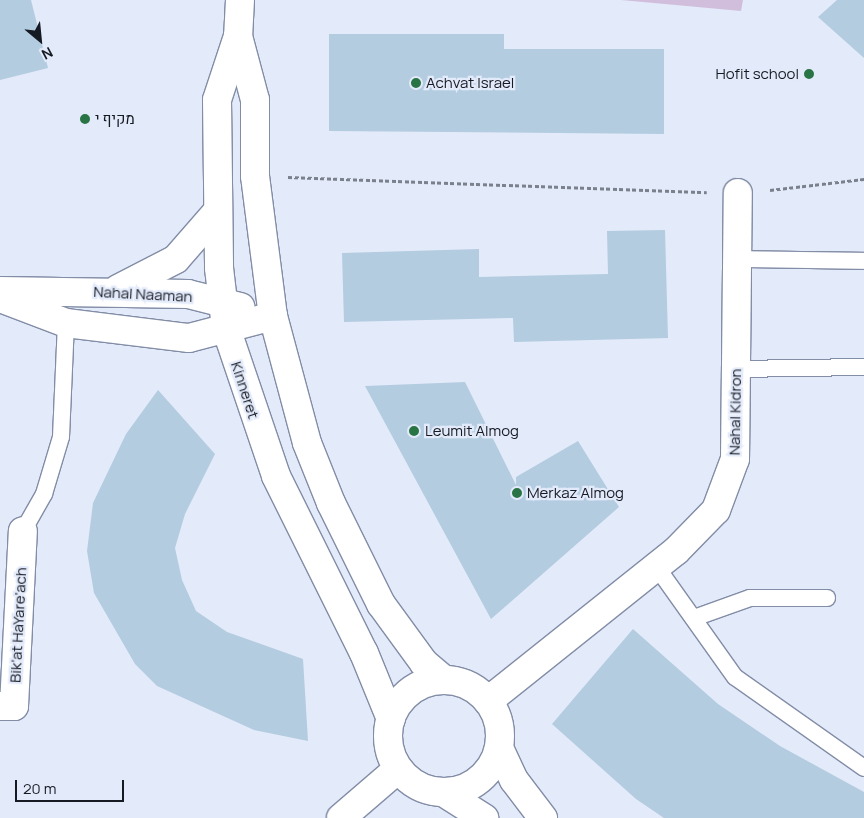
<!DOCTYPE html>
<html>
<head>
<meta charset="utf-8">
<style>
  body { margin:0 }
  #map { position:relative; width:864px; height:818px; overflow:hidden; background:#e3eafa; font-family:Manrope,Heebo,sans-serif }
  div>[style] { position:absolute }
  .green>* { inset:0; background:#d1bedd }
  .building>* { inset:0; background:#b3cce0 }
  .path>* { height:3px; margin-top:-1.5px; transform-origin:0; background:repeating-linear-gradient(90deg,#7b808d 0 4px,transparent 0 6.5px) }
  .roads { filter:drop-shadow(1px 0 #828da6) drop-shadow(-1px 0 #828da6) drop-shadow(0 1px #828da6) drop-shadow(0 -1px #828da6) }
  .service>* { height:16px; margin:-8px; padding:0 8px; transform-origin:8px; border-radius:8px; background:#fff }
  .minor>* { height:28px; margin:-14px; padding:0 14px; transform-origin:14px; border-radius:14px; background:#fff }
  .tertiary>* { height:28px; margin:-14px; padding:0 14px; transform-origin:14px; border-radius:14px; background:#fff }
  .tertiary>.ring { margin:-14px; padding:0; box-sizing:content-box; background:none; border:28px solid #fff; border-radius:50% }
  .dots>* { width:14px; height:14px; translate:-50% -50%; box-sizing:border-box; border:2px solid #e3eafa; border-radius:50% }
  span { translate:-50% -50%; white-space:nowrap; text-align:center; line-height:1.15; -webkit-text-stroke:4.5px #e3eafa; paint-order:stroke }
  .poi-label { font-size:15px; color:#161a23 }
  .right { translate:-100% -50%; text-align:right }
  .left { translate:0 -50%; text-align:left }
  .street-label { font-size:15px; color:#161a23 }
  .north { position:absolute; left:15px; top:15px; width:50px; height:50px; -webkit-text-stroke:4px #e3eafa; paint-order:stroke; rotate:152deg; font-size:14px; font-weight:700; line-height:20px; text-align:center; color:#161a23 }
  .north::after { content:''; display:block; margin:auto; width:18px; height:22px; background:#161a23; clip-path:polygon(50% 0,100% 100%,50% 72%,0 100%) }
  .scale { position:absolute; left:15px; top:780px; width:109px; height:22px; box-sizing:border-box; border:2px solid #161a23; border-top:0; padding-left:6px; font-size:15px; line-height:18px; white-space:nowrap; color:#161a23; -webkit-text-stroke:4px #e3eafa; paint-order:stroke }
</style>
</head>
<body>
<div id="map">
  <div class="green">
    <i style="clip-path:polygon(621px 0,743px 0,741px 11px)"></i>
  </div>
  <div class="building">
    <i style="clip-path:polygon(0 0,31px 0,48px 68px,0 80px)"></i>
    <i style="clip-path:polygon(837px 0,864px 0,864px 58px,818px 17px)"></i>
    <i style="clip-path:polygon(329px 34px,504px 34px,504px 49px,664px 49px,664px 134px,329px 131px)"></i>
    <i style="clip-path:polygon(665px 230px,668px 338px,514px 342px,513px 318px,344px 322px,342px 253px,479px 249px,479px 277px,608px 274px,607px 231px)"></i>
    <i style="clip-path:polygon(465px 382px,516px 485px,516px 477px,578px 441px,619px 507px,491px 619px,365px 386px)"></i>
    <i style="clip-path:polygon(158px 390px,215px 454px,185px 514px,175px 548px,182px 580px,196px 611px,227px 632px,303px 659px,308px 741px,254px 730px,157px 686px,135px 664px,94px 593px,87px 551px,93px 503px,126px 434px)"></i>
    <i style="clip-path:polygon(633px 629px,718px 704px,780px 746px,864px 792px,864px 818px,664px 818px,636px 799px,552px 724px)"></i>
  </div>
  <div class="path">
    <i style="left:288px;top:177px;width:419px;rotate:2.1deg"></i>
    <i style="left:770px;top:190px;width:95px;rotate:-6.7deg"></i>
  </div>
  <div class="roads">
    <div class="service">
      <i style="left:737px;top:259px;width:127px;rotate:0.9deg"></i>
      <i style="left:736px;top:369px;width:128px;rotate:-0.9deg"></i>
      <i style="left:23px;top:531px;width:43px;rotate:-60.4deg"></i>
      <i style="left:44px;top:494px;width:59px;rotate:-73.4deg"></i>
      <i style="left:61px;top:437px;width:114px;rotate:-87.5deg"></i>
      <i style="left:656px;top:566px;width:136px;rotate:54.6deg"></i>
      <i style="left:735px;top:677px;width:158px;rotate:35.2deg"></i>
      <i style="left:694px;top:618px;width:59px;rotate:-19.7deg"></i>
      <i style="left:750px;top:598px;width:77px"></i>
    </div>
    <div class="minor">
      <i style="left:488px;top:701px;width:241px;rotate:-38.6deg"></i>
      <i style="left:676px;top:551px;width:57px;rotate:-45.7deg"></i>
      <i style="left:716px;top:510px;width:54px;rotate:-69.6deg"></i>
      <i style="left:735px;top:459px;width:266px;rotate:-89.4deg"></i>
      <i style="left:0;top:706px;width:14px"></i>
      <i style="left:14px;top:706px;width:175px;rotate:-87.1deg"></i>
      <i style="left:341px;top:818px;width:75px;rotate:-40.7deg"></i>
    </div>
    <div class="tertiary">
      <i style="left:240px;top:0;width:36px;rotate:93deg"></i>
      <i style="left:238px;top:36px;width:67px;rotate:108.2deg"></i>
      <i style="left:217px;top:100px;width:168px;rotate:89.3deg"></i>
      <i style="left:219px;top:268px;width:60px;rotate:83.3deg"></i>
      <i style="left:226px;top:328px;width:156px;rotate:71.3deg"></i>
      <i style="left:276px;top:476px;width:198px;rotate:63.6deg"></i>
      <i style="left:364px;top:653px;width:71px;rotate:67.8deg"></i>
      <i style="left:238px;top:36px;width:66px;rotate:75.1deg"></i>
      <i style="left:255px;top:100px;width:76px;rotate:90deg"></i>
      <i style="left:255px;top:176px;width:141px;rotate:82.7deg"></i>
      <i style="left:273px;top:316px;width:131px;rotate:75deg"></i>
      <i style="left:307px;top:443px;width:65px;rotate:68.2deg"></i>
      <i style="left:331px;top:503px;width:113px;rotate:63.7deg"></i>
      <i style="left:381px;top:604px;width:73px;rotate:53.9deg"></i>
      <i style="left:424px;top:663px;width:26px;rotate:40deg"></i>
      <i style="left:118px;top:289px;width:65px;rotate:-27.3deg"></i>
      <i style="left:176px;top:259px;width:62px;rotate:-48.9deg"></i>
      <i style="left:0;top:291px;width:188px;rotate:0.9deg"></i>
      <i style="left:188px;top:294px;width:54px;rotate:14deg"></i>
      <i style="left:0;top:298px;width:71px;rotate:20.7deg"></i>
      <i style="left:66px;top:323px;width:124px;rotate:7deg"></i>
      <i style="left:189px;top:338px;width:87px;rotate:-14.7deg"></i>
      <i class="ring" style="left:388px;top:680px;width:84px;height:84px"></i>
      <i style="left:499px;top:748px;width:35px;rotate:65deg"></i>
      <i style="left:514px;top:780px;width:48px;rotate:52.7deg"></i>
      <i style="left:443px;top:792px;width:49px;rotate:32.4deg"></i>
    </div>
  </div>
  <div class="dots">
    <i style="left:809px;top:74px;background:#287444"></i>
    <i style="left:416px;top:83px;background:#287444"></i>
    <i style="left:85px;top:119px;background:#287444"></i>
    <i style="left:414px;top:431px;background:#287444"></i>
    <i style="left:517px;top:493px;background:#287444"></i>
  </div>
  <div class="poi-label">
    <span class="right" style="left:799px;top:74px">Hofit school</span>
    <span class="left" style="left:426px;top:83px">Achvat Israel</span>
    <span class="left" style="left:95px;top:119px">מקיף י</span>
    <span class="left" style="left:425px;top:431px">Leumit Almog</span>
    <span class="left" style="left:527px;top:493px">Merkaz Almog</span>
  </div>
  <div class="street-label">
    <span style="left:143px;top:294px;rotate:3deg">Nahal Naaman</span>
    <span style="left:245px;top:390px;rotate:72deg">Kinneret</span>
    <span style="left:735px;top:412px;rotate:-89deg">Nahal Kidron</span>
    <span style="left:18px;top:625px;rotate:-87deg">Bik'at HaYare'ach</span>
  </div>
  <div class="north">N</div>
  <div class="scale">20 m</div>
</div>
</body>
</html>
